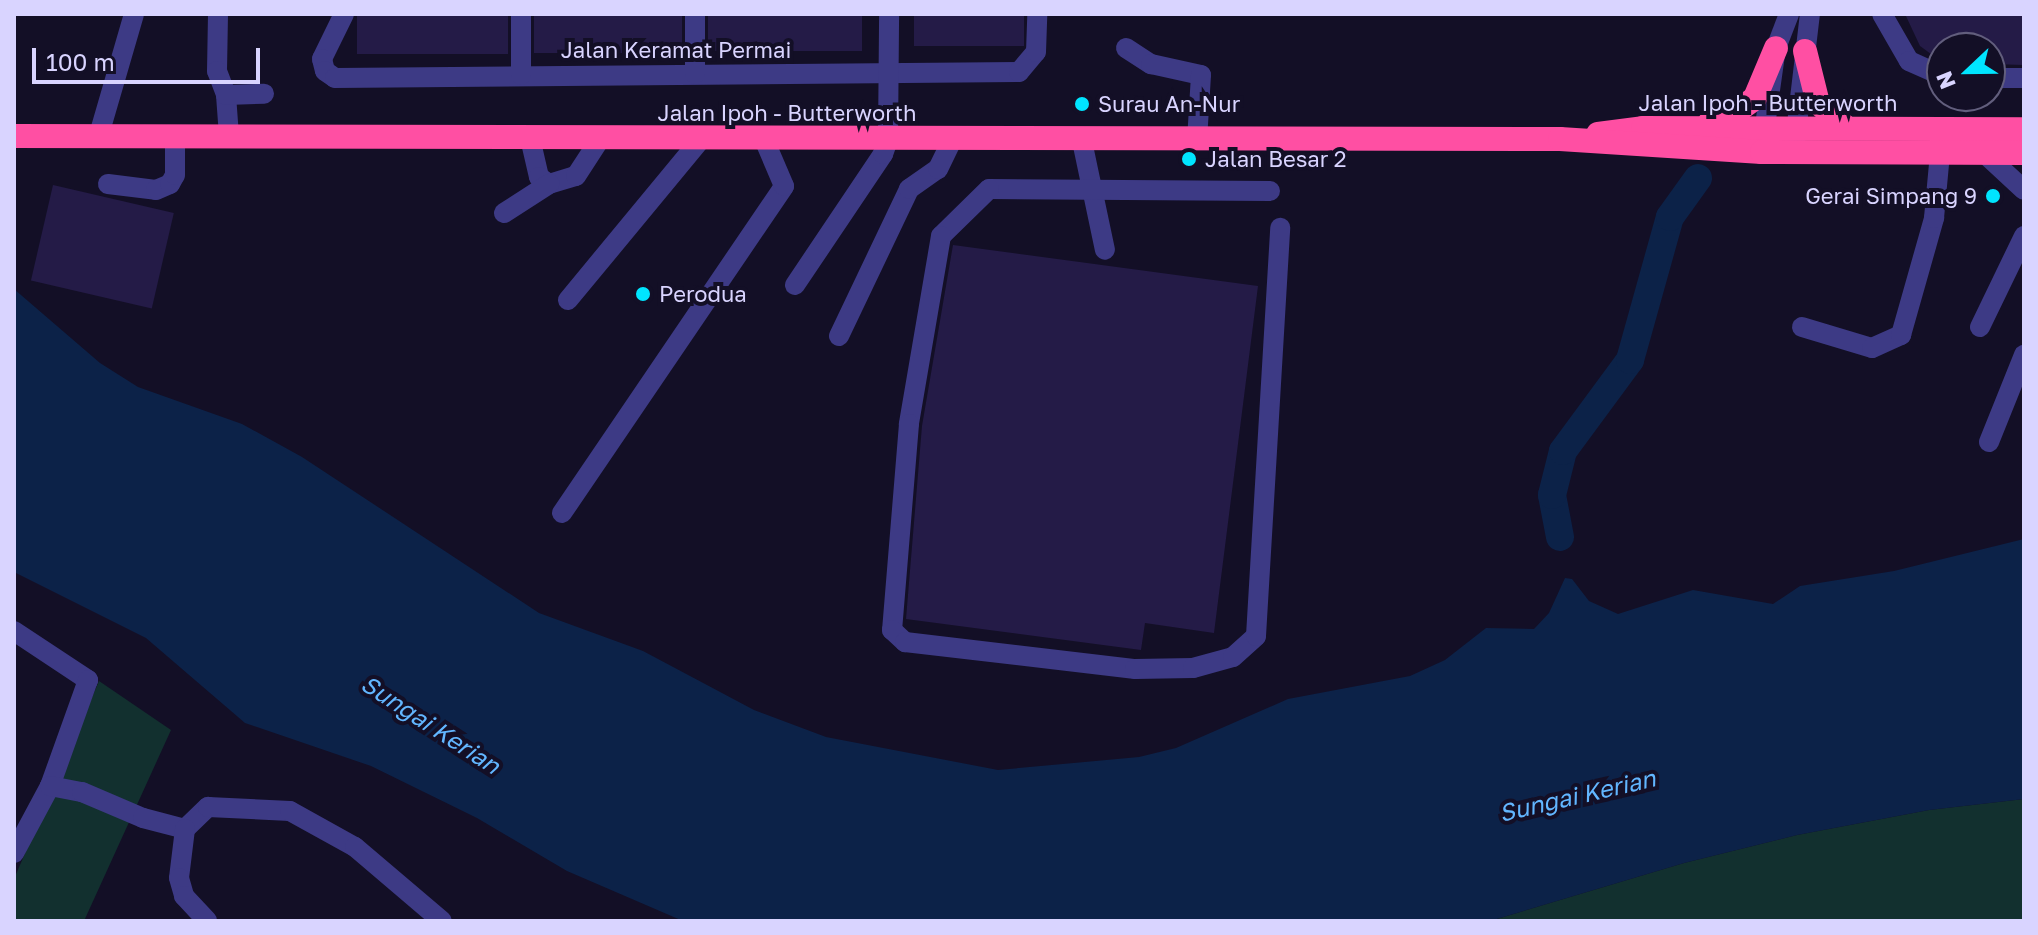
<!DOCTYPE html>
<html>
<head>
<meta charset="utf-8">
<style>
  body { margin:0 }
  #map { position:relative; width:2038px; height:935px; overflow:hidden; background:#130f26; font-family:"Golos Text",sans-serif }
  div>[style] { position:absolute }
  .green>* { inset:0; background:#12302f }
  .water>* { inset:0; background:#0c2248 }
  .river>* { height:28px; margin:-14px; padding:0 14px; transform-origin:14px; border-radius:14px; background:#0c2248 }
  .building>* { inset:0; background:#241b47; transform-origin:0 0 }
  .path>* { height:3px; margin-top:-1.5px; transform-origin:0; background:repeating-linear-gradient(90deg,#2fb8b0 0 4px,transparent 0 10px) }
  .minor>* { height:20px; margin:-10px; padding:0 10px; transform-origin:10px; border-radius:10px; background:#3d3a85 }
  .highway>* { height:24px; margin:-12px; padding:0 12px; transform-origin:12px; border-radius:12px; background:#ff4fa3 }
  .dots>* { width:22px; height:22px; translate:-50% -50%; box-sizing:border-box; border:4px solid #130f26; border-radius:50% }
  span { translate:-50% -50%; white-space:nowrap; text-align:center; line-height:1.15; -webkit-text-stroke:8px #130f26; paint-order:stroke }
  .street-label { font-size:22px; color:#d9d4ff }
  .poi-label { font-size:22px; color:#d9d4ff }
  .left { translate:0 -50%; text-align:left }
  .right { translate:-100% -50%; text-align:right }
  .water-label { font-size:24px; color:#62b6ff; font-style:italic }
  .frame { position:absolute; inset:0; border:16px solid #d9d4ff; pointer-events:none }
  .north { position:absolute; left:1926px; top:32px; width:80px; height:80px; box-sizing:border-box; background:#130f26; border:2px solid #625e7d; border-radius:50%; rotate:248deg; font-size:22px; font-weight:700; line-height:32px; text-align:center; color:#d9d4ff }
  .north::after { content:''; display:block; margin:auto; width:28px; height:36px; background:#00e5ff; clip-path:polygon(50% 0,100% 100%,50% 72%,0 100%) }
  .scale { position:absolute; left:32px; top:48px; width:228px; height:36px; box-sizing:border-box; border:4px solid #d9d4ff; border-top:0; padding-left:10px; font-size:24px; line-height:28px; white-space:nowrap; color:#d9d4ff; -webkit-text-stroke:6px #130f26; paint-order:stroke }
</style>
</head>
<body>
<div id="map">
  <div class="green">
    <i style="clip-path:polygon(99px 681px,171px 730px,84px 921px,14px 921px,14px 879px)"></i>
    <i style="clip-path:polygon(2024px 799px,2024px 921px,1490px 921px,1684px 863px,1797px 835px,1929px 810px)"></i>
  </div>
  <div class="water">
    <i style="clip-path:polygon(14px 289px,100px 363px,138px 387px,242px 424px,302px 457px,539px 613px,643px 651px,754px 710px,826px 737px,998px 770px,1139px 757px,1176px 748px,1288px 699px,1410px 676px,1445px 660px,1486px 628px,1534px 629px,1549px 613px,1565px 578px,1572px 579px,1589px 601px,1618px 614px,1693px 590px,1773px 604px,1800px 586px,1894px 571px,2024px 539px,2024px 799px,1929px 810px,1797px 835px,1684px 863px,1490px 921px,683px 921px,567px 871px,477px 818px,371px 766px,245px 723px,146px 638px,14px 572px)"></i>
  </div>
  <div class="river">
    <i style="left:1560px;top:537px;width:43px;rotate:-100.8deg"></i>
    <i style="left:1552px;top:495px;width:45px;rotate:-76deg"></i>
    <i style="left:1563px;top:451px;width:113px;rotate:-53.6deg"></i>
    <i style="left:1630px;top:360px;width:148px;rotate:-74.4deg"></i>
    <i style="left:1670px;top:217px;width:48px;rotate:-54.3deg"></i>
  </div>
  <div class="building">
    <i style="left:357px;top:14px;width:151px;height:40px"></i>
    <i style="left:534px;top:14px;width:148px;height:39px"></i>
    <i style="left:708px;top:14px;width:154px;height:37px"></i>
    <i style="left:914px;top:14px;width:110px;height:32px"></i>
    <i style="clip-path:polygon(1905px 14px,2024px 14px,2024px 65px,1990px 64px,1990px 48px,1942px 48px,1942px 62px,1920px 46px)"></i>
    <i style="left:53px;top:185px;width:124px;height:98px;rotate:13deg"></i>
    <i style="clip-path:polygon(953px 245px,1258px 286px,1214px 633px,1145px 623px,1141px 650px,906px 619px,922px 426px)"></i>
  </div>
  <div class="path">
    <i style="left:1962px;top:103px;width:7px;rotate:-90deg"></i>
  </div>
  <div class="minor">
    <i style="left:218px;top:14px;width:57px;rotate:91deg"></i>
    <i style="left:217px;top:71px;width:26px;rotate:69deg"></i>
    <i style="left:226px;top:95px;width:41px;rotate:85.8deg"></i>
    <i style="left:344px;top:14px;width:50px;rotate:116.1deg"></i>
    <i style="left:322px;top:59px;width:12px;rotate:76deg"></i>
    <i style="left:325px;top:71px;width:12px;rotate:35deg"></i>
    <i style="left:335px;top:78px;width:684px;rotate:-0.5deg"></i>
    <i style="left:1019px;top:72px;width:26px;rotate:-50deg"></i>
    <i style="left:1036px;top:52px;width:38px;rotate:-88deg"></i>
    <i style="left:521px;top:14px;width:61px;rotate:90deg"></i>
    <i style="left:1882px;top:14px;width:54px;rotate:60.1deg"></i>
    <i style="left:1909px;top:61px;width:36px;rotate:24deg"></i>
    <i style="left:1126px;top:48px;width:30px;rotate:33deg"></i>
    <i style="left:1151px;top:64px;width:51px;rotate:12.4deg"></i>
    <i style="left:1201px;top:75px;width:65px;rotate:93.5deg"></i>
    <i style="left:695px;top:74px;width:60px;rotate:-90deg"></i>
    <i style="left:1990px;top:78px;width:34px"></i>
    <i style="left:226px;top:95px;width:38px;rotate:-2deg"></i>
    <i style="left:98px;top:138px;width:129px;rotate:-73.8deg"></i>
    <i style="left:530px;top:138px;width:40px;rotate:77deg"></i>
    <i style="left:539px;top:177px;width:12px;rotate:35deg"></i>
    <i style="left:549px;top:184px;width:28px;rotate:-17deg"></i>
    <i style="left:576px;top:176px;width:44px;rotate:-57deg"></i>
    <i style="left:1763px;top:140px;width:93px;rotate:-82deg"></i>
    <i style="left:1776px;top:48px;width:36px;rotate:-69deg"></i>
    <i style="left:1082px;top:141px;width:111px;rotate:78.1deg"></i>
    <i style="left:1795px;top:141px;width:128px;rotate:-83.3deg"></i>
    <i style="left:1984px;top:153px;width:54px;rotate:42.8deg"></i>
    <i style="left:108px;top:184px;width:48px;rotate:7.1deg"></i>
    <i style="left:156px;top:190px;width:15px;rotate:-23deg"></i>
    <i style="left:170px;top:184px;width:10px;rotate:-61deg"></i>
    <i style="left:175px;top:175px;width:38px;rotate:-90deg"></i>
    <i style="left:1270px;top:191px;width:281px;rotate:-179.6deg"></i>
    <i style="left:989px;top:189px;width:67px;rotate:135.6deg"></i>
    <i style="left:941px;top:236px;width:191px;rotate:99.7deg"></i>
    <i style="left:909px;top:424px;width:207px;rotate:94.7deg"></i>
    <i style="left:892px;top:630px;width:18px;rotate:43deg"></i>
    <i style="left:905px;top:642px;width:232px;rotate:6.7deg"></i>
    <i style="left:1135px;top:669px;width:58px;rotate:-1deg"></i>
    <i style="left:1193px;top:668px;width:41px;rotate:-15.4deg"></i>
    <i style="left:1233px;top:657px;width:31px;rotate:-42deg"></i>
    <i style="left:1256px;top:636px;width:409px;rotate:-86.6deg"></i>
    <i style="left:504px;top:213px;width:54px;rotate:-32.8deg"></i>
    <i style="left:795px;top:285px;width:158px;rotate:-56.1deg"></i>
    <i style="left:883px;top:154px;width:15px;rotate:-70deg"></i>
    <i style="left:888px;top:140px;width:126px;rotate:-89.5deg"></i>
    <i style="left:568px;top:300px;width:209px;rotate:-50.4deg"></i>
    <i style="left:1802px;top:327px;width:73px;rotate:16.7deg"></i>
    <i style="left:1872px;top:348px;width:32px;rotate:-24deg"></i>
    <i style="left:1901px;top:335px;width:122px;rotate:-74.2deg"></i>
    <i style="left:1934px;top:218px;width:65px;rotate:-84.7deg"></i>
    <i style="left:1980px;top:327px;width:101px;rotate:-64.2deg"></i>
    <i style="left:839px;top:336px;width:163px;rotate:-64.5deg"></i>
    <i style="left:909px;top:189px;width:35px;rotate:-35deg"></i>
    <i style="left:938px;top:169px;width:32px;rotate:-64deg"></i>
    <i style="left:1989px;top:442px;width:94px;rotate:-68.1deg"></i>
    <i style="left:562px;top:513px;width:395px;rotate:-55.8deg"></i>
    <i style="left:784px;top:186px;width:51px;rotate:-113.1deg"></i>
    <i style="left:14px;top:631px;width:89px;rotate:33.5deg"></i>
    <i style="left:88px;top:680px;width:113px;rotate:109.7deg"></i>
    <i style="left:50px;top:786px;width:76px;rotate:118.2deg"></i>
    <i style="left:50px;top:786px;width:33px;rotate:11deg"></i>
    <i style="left:82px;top:792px;width:66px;rotate:23.1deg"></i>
    <i style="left:143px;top:818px;width:43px;rotate:14.7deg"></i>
    <i style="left:185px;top:829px;width:32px;rotate:-44deg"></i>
    <i style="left:208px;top:807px;width:82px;rotate:2.8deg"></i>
    <i style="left:290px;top:811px;width:74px;rotate:29deg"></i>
    <i style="left:355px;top:847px;width:114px;rotate:40.4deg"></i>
    <i style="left:185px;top:829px;width:49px;rotate:97deg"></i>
    <i style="left:179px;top:878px;width:19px;rotate:74deg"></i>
    <i style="left:184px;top:896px;width:34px;rotate:47deg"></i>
  </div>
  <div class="highway">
    <i style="left:1805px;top:51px;width:54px;rotate:76deg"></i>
    <i style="left:1818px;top:103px;width:37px;rotate:41deg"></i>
    <i style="left:1710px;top:122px;width:20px;rotate:-15deg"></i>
    <i style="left:1729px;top:117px;width:32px;rotate:-36deg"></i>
    <i style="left:1755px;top:98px;width:54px;rotate:-67.2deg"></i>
    <i style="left:1598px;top:134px;width:45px;rotate:-7.6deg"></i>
    <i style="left:1643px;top:128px;width:381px;rotate:0.2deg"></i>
    <i style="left:14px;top:136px;width:1546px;rotate:0.11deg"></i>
    <i style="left:1560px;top:139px;width:202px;rotate:3.7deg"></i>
    <i style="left:1762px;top:152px;width:262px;rotate:0.2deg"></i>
  </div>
  <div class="dots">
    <i style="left:1082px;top:104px;background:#00e5ff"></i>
    <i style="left:1189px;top:159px;background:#00e5ff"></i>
    <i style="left:1993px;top:196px;background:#00e5ff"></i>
    <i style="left:643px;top:294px;background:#00e5ff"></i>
  </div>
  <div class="street-label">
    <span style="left:676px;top:50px">Jalan Keramat Permai</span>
    <span style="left:1768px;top:103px">Jalan Ipoh - Butterworth</span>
    <span style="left:787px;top:113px">Jalan Ipoh - Butterworth</span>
  </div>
  <div class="poi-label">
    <span class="left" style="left:1098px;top:104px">Surau An-Nur</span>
    <span class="left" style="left:1205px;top:159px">Jalan Besar 2</span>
    <span class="right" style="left:1977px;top:196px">Gerai Simpang 9</span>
    <span class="left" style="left:659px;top:294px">Perodua</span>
  </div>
  <div class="water-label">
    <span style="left:431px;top:724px;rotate:33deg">Sungai Kerian</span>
    <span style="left:1577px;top:795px;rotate:-13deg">Sungai Kerian</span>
  </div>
  <div class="frame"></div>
  <div class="north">N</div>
  <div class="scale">100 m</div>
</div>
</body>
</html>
